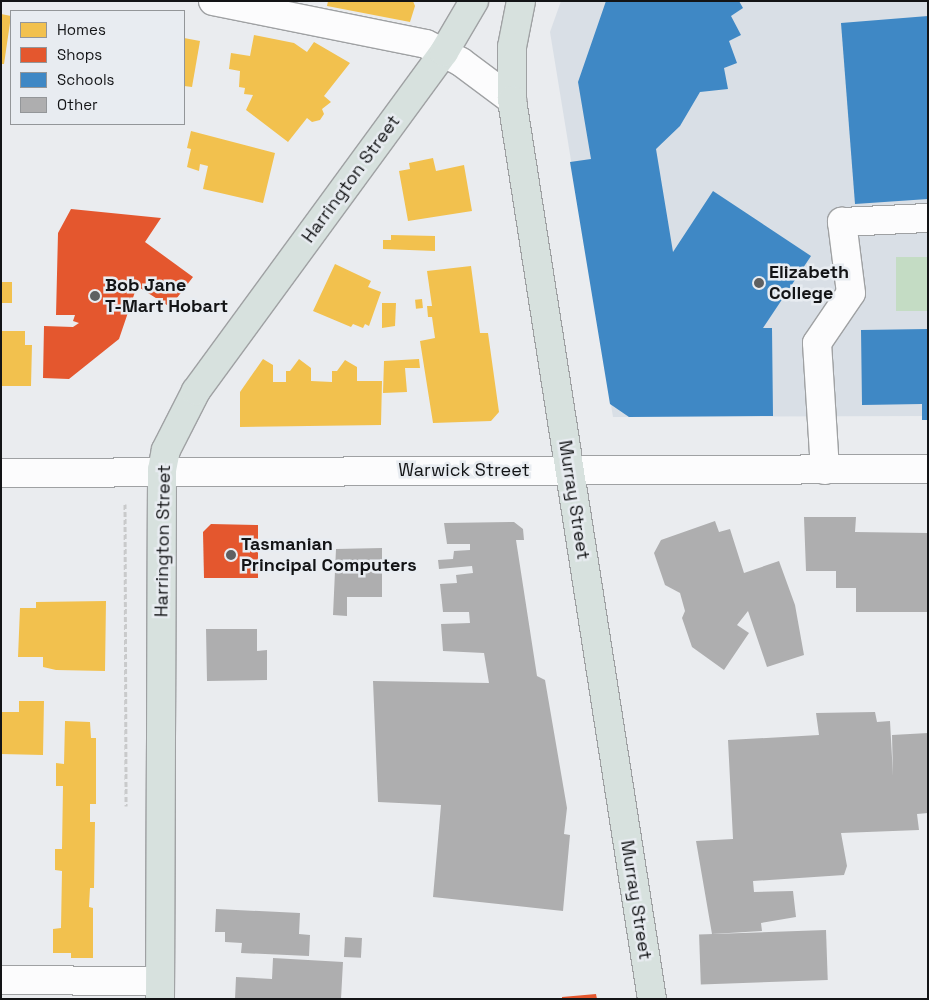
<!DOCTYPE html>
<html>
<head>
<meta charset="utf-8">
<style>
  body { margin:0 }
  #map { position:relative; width:929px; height:1000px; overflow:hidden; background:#eaecef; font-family:"Space Grotesk",sans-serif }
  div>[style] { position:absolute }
  .built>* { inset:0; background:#d9dfe6 }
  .green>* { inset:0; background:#c4dcc4; transform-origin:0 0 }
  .homes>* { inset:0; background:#f2c14e; transform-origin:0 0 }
  .shops>* { inset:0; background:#e4572e }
  .schools>* { inset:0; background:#3f88c5 }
  .building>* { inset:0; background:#aeaeaf; transform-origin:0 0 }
  .path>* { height:3px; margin-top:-1.5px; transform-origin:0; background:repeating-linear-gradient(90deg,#c9cacb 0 5px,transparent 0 7.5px) }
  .roads { filter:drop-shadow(1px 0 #9fa1a3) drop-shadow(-1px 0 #9fa1a3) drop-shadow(0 1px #9fa1a3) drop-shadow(0 -1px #9fa1a3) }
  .minor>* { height:28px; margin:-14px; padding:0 14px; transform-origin:14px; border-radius:14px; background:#fcfcfd }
  .major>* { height:28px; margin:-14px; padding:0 14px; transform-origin:14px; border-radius:14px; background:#d7e1de }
  .dots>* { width:14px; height:14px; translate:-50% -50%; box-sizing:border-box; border:2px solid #e8ecf1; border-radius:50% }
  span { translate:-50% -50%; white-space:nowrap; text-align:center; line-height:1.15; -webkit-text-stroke:5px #e8ecf1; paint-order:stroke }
  .street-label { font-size:18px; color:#131416 }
  .poi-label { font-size:18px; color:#131416; font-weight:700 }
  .left { translate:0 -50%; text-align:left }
  .frame { position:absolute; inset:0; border:2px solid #131416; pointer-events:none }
  .legend { position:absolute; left:10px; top:10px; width:175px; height:115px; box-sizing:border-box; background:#e8ecf1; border:1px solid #939699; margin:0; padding:6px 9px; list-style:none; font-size:15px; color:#131416 }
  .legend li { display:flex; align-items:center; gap:10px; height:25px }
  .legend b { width:25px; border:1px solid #939699 }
</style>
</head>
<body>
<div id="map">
  <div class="built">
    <i style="clip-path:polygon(561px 1px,928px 1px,928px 416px,613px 417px,550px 32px)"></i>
  </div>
  <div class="green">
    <i style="left:896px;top:257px;width:32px;height:54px"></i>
  </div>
  <div class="homes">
    <i style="clip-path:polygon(328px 1px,413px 1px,415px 6px,410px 22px,327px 6px)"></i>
    <i style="clip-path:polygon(1px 14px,11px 16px,4px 64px,1px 64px)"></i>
    <i style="clip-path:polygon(254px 35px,294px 43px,307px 52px,314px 42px,350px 63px,324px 96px,331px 102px,322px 109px,324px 114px,320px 120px,312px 122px,307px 118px,288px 142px,246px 110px,253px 95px,244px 94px,245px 88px,239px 87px,240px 71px,229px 69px,231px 53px,250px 56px)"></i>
    <i style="clip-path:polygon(184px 38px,200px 41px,192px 87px,184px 86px)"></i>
    <i style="clip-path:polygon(191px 131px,275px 153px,263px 203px,203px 189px,208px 166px,200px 164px,199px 171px,187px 167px,191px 149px,187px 148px)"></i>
    <i style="clip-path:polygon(433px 158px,436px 171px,464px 165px,472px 211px,408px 221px,399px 171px,410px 169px,409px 163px)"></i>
    <i style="clip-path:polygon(391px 235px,435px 236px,435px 251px,383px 249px,383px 240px,391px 240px)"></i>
    <i style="clip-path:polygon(335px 264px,371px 281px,368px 287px,381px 292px,369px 326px,365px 324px,363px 328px,353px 324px,351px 327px,313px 311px)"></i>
    <i style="clip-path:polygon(471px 266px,480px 333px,488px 333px,499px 412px,491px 421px,433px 423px,420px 341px,435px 338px,432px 317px,428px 317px,427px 306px,432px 306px,427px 271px)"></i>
    <i style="left:1px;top:282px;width:11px;height:21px"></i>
    <i style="left:422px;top:299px;width:9px;height:7px;rotate:84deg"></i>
    <i style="clip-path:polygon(382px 303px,396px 303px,395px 326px,382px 328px)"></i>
    <i style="clip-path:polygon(1px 331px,25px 331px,25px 345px,32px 345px,31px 386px,1px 386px)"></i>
    <i style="clip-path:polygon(263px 359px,273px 365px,273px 382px,286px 382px,286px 371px,290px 371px,299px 359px,311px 368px,311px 381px,332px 382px,332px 371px,337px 371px,345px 360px,357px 367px,357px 381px,382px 381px,381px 425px,240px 427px,240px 392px)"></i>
    <i style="clip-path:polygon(419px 359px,420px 368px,405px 368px,407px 392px,383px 393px,384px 361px)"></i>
    <i style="clip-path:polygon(106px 601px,105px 671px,56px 670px,43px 667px,43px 657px,18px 657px,20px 608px,36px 608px,36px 602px)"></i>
    <i style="clip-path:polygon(19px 701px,44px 701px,43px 755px,1px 754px,1px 712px,19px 712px)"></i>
    <i style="clip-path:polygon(65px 721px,90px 722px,91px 738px,96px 738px,96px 804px,90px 804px,90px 822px,95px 822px,94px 888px,90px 888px,89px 907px,93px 908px,93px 958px,71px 958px,71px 953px,53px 953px,53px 929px,61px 928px,62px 871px,55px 870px,55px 849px,62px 849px,63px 786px,56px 786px,56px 763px,64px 764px)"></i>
  </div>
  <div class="shops">
    <i style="clip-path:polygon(71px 209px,161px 218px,145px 242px,193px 277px,170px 307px,137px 286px,119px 339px,69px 379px,43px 378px,44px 326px,73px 327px,79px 323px,73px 321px,75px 315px,56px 315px,58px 233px)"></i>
    <i style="clip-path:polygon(211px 524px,258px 525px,258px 578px,204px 578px,203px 532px)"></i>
    <i style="clip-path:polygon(596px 994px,597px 999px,562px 999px,562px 997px)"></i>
  </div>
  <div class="schools">
    <i style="clip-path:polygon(606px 1px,739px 1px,743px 8px,731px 16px,741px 35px,729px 41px,737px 63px,724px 68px,728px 89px,700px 92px,680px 126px,656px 149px,673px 252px,713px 191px,811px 256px,763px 328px,772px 328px,773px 416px,629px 417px,610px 404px,570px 162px,591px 159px,578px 82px)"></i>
    <i style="clip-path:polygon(928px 16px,928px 199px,855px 204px,841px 23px)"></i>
    <i style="clip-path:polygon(928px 329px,928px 420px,922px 420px,922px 404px,862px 405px,861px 330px)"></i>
  </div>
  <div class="building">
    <i style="clip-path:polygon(804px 517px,856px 517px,855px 532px,928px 533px,928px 612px,856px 612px,856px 588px,836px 588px,836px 571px,806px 571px)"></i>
    <i style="clip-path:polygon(715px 521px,719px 532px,730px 529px,744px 573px,779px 561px,795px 605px,804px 655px,767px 667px,748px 611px,737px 625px,749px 633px,724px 670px,692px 647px,682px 618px,685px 611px,680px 593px,665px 585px,654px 553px,661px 540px)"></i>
    <i style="clip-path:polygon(514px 522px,523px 529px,524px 540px,516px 540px,537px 676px,545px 680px,567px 808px,564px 834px,570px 835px,563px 911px,433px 897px,441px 805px,378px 802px,373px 681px,489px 683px,484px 653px,443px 651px,441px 624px,470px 623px,469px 612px,443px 612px,440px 584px,457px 583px,456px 575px,473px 573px,472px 566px,439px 569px,438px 560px,453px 559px,454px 551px,470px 550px,470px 544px,447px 544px,444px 523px)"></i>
    <i style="clip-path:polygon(382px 548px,382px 597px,347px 597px,347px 616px,333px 615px,336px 549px)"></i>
    <i style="clip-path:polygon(206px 629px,257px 629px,257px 651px,267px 650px,267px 680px,207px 681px)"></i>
    <i style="clip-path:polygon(875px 712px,877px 722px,890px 721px,893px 776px,892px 735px,928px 733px,928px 813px,917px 814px,919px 830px,841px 833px,847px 866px,844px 875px,753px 881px,754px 892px,793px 891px,796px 917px,761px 923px,762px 931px,712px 934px,696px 841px,733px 839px,728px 740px,819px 735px,816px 713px)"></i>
    <i style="clip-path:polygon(216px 909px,300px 913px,299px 934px,310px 935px,309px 956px,241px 953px,242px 943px,225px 942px,225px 932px,215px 932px)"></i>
    <i style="left:826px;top:930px;width:50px;height:127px;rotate:88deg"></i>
    <i style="left:345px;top:937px;width:17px;height:20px;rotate:3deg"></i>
    <i style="clip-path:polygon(273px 958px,343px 962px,341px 999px,235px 999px,236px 977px,272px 979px)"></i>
  </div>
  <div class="path">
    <i style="left:125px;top:504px;width:302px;rotate:89.8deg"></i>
  </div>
  <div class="roads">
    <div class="minor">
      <i style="left:213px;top:1px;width:217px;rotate:11.4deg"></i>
      <i style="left:426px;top:44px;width:39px;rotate:27deg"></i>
      <i style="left:461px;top:62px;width:64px;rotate:36.7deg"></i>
      <i style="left:825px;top:470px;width:127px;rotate:-93.6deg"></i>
      <i style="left:817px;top:343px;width:60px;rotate:-55.8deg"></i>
      <i style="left:851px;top:293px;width:72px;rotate:-97.2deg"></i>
      <i style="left:842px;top:222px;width:86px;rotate:-2.7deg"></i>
      <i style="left:1px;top:473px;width:927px;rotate:-0.25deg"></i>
      <i style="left:1px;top:980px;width:159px;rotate:0.4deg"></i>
    </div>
    <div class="major">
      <i style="left:521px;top:1px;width:47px;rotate:101.1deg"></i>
      <i style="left:512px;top:47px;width:53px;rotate:90deg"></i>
      <i style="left:512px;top:100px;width:910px;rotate:81.15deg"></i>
      <i style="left:160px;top:999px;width:529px;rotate:-89.78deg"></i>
      <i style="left:162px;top:470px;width:20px;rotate:-79deg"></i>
      <i style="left:166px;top:450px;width:66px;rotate:-63deg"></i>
      <i style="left:196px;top:391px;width:420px;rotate:-53.8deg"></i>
      <i style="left:444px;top:52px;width:59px;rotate:-59.5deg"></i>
    </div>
  </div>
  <div class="dots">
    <i style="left:759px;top:283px;background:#5e6062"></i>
    <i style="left:95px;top:296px;background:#5e6062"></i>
    <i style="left:231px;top:555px;background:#5e6062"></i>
  </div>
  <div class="street-label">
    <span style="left:351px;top:179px;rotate:-54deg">Harrington Street</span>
    <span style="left:464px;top:470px">Warwick Street</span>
    <span style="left:574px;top:500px;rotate:81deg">Murray Street</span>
    <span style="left:163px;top:541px;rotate:-89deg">Harrington Street</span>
    <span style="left:636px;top:900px;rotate:81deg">Murray Street</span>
  </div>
  <div class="poi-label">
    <span class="left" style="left:769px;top:283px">Elizabeth<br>College</span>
    <span class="left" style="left:105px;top:296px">Bob Jane<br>T-Mart Hobart</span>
    <span class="left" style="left:241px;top:555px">Tasmanian<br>Principal Computers</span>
  </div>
  <div class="frame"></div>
  <ul class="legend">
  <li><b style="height:14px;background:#f2c14e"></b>Homes</li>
  <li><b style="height:14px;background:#e4572e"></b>Shops</li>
  <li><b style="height:14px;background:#3f88c5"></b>Schools</li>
  <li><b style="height:14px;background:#aeaeaf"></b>Other</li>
  </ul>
</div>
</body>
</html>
